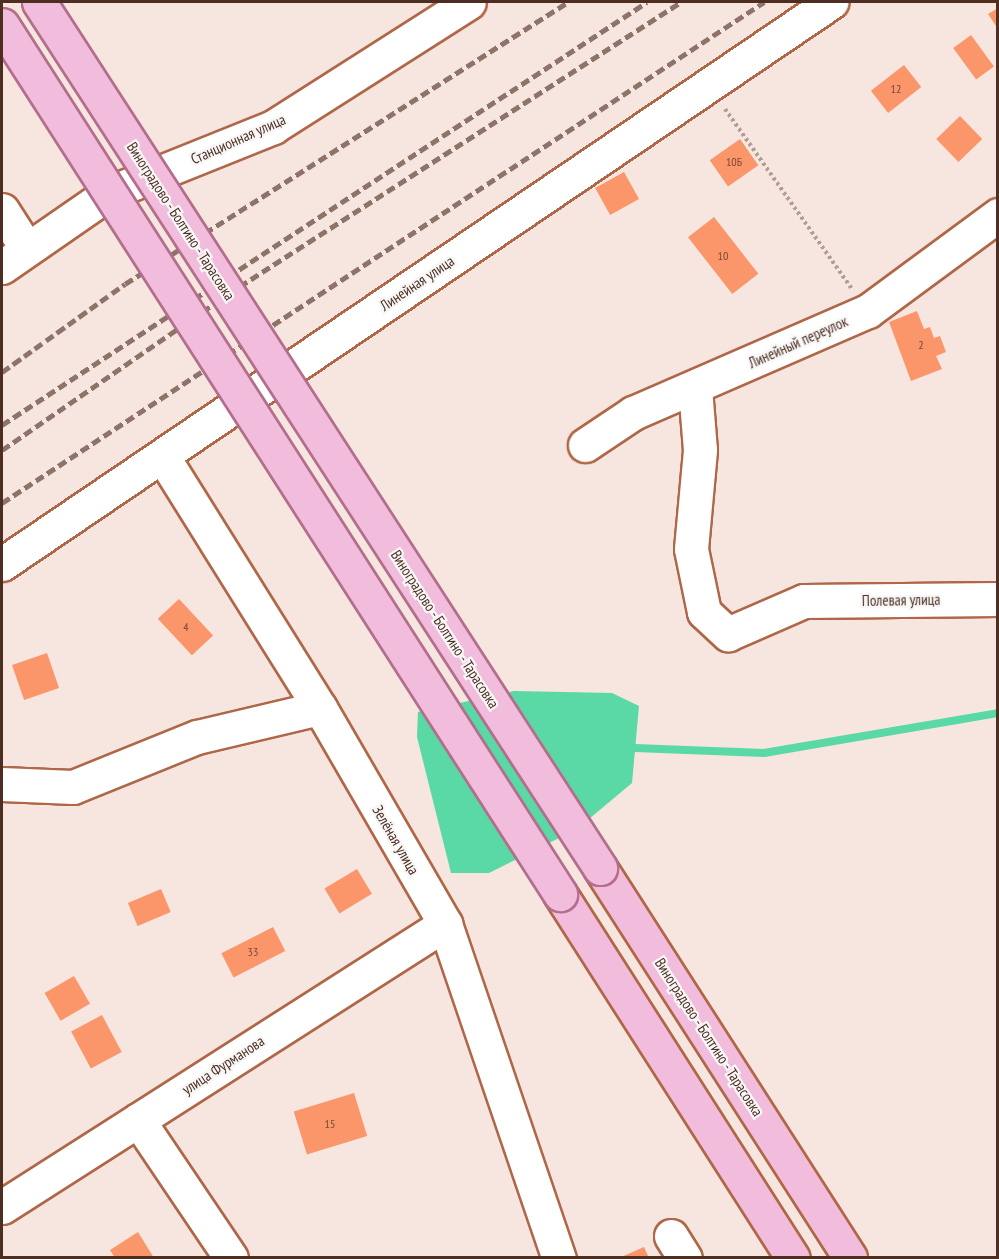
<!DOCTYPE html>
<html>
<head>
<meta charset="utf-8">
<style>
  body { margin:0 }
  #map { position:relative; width:999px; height:1259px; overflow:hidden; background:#f6e6df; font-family:"PT Sans Narrow",sans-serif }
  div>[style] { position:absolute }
  .water>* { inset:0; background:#5ad8a5 }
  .stream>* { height:8px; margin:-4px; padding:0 4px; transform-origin:4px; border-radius:4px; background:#5ad8a5 }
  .building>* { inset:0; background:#fb966b; transform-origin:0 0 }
  .path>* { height:4px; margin-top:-2px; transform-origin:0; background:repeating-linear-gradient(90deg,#b39c93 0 3px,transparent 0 6px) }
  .roads { filter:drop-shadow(2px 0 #af6748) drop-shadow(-2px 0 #af6748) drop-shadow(0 2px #af6748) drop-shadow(0 -2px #af6748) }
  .minor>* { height:33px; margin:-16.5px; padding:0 16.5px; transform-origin:16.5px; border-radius:16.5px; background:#fff }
  .major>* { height:33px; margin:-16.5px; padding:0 16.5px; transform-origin:16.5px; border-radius:16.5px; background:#f2bcdd }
  .rail>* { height:4.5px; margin-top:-2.25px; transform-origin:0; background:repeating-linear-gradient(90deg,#8d7368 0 9px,transparent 0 13.5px) }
  .bridges { filter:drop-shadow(2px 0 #b36e8c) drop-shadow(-2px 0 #b36e8c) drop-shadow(0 2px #b36e8c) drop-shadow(0 -2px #b36e8c) }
  .major-bridge>* { height:33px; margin:-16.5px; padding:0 16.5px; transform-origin:16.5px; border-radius:16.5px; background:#f2bcdd }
  span { translate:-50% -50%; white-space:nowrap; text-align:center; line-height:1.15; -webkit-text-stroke:4.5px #f7f7f7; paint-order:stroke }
  .number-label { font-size:12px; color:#794834 }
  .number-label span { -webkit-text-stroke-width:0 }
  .street-label { font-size:15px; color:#4e2e21 }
  .frame { position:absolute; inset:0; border:3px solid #4e2e21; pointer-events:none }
</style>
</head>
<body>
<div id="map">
  <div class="water">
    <i style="clip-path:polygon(514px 691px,612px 693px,639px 706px,632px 783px,577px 829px,489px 873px,451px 873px,417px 737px,418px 712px)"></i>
  </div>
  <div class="stream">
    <i style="left:635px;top:748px;width:129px;rotate:2.2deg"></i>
    <i style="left:764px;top:753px;width:237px;rotate:-9.7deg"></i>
  </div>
  <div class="building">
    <i style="clip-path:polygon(998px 8px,998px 29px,988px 14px)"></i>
    <i style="left:971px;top:35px;width:39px;height:22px;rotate:54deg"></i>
    <i style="left:904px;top:65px;width:28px;height:42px;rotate:52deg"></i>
    <i style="left:960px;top:116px;width:32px;height:33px;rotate:46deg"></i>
    <i style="left:740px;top:139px;width:32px;height:37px;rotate:55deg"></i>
    <i style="left:624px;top:172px;width:31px;height:33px;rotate:61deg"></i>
    <i style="left:714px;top:217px;width:72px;height:33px;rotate:52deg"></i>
    <i style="clip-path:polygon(917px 311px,924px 329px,930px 327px,934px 338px,940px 336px,946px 352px,936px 356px,942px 369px,911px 381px,889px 322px)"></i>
    <i style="left:179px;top:599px;width:50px;height:29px;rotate:47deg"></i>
    <i style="left:47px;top:653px;width:37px;height:37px;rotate:71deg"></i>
    <i style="left:357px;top:869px;width:29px;height:38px;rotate:59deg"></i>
    <i style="left:161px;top:889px;width:25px;height:36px;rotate:67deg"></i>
    <i style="left:273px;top:927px;width:27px;height:58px;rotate:63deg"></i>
    <i style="left:74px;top:976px;width:32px;height:34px;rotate:60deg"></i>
    <i style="left:102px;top:1015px;width:42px;height:35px;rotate:62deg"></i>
    <i style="left:354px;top:1093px;width:45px;height:63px;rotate:73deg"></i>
    <i style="clip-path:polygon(138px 1232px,154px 1258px,115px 1258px,110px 1250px)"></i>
    <i style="clip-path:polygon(644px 1247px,649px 1258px,619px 1258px)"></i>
  </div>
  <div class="path">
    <i style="left:725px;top:109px;width:220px;rotate:54.8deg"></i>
  </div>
  <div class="roads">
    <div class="minor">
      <i style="left:2px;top:210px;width:46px;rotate:57.3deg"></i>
      <i style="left:2px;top:267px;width:130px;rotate:-34.7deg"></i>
      <i style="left:109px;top:193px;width:177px;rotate:-21.9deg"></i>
      <i style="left:273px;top:127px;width:232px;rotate:-32.5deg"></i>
      <i style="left:695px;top:388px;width:62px;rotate:85.4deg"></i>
      <i style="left:700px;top:450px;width:99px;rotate:95.2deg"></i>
      <i style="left:691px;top:549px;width:64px;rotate:78.3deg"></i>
      <i style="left:704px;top:612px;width:33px;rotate:43deg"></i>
      <i style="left:728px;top:634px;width:83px;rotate:-23.5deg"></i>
      <i style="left:804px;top:601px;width:194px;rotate:-0.6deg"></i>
      <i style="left:585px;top:445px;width:58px;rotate:-33.7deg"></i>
      <i style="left:633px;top:413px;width:256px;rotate:-23.5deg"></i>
      <i style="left:868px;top:311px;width:162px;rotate:-36.4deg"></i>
      <i style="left:163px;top:457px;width:296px;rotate:58deg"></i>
      <i style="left:320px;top:708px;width:250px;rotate:59.9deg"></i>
      <i style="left:445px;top:924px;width:353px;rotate:71.2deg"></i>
      <i style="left:2px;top:564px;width:1002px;rotate:-34.13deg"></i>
      <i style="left:2px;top:784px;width:71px;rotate:2.4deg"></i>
      <i style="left:73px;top:787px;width:134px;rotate:-22deg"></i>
      <i style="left:197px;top:737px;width:126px;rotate:-13.3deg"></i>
      <i style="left:138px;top:1120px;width:166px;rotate:56deg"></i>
      <i style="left:2px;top:1207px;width:526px;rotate:-32.57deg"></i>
      <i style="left:671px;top:1236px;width:26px;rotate:58deg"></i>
    </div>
    <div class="major">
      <i style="left:600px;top:868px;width:463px;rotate:57.3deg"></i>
      <i style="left:560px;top:894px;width:432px;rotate:57.4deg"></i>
    </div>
  </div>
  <div class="rail">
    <i style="left:2px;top:372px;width:151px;rotate:-35.6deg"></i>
    <i style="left:125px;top:284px;width:525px;rotate:-32.48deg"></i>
    <i style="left:2px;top:425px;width:771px;rotate:-33.26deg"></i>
    <i style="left:2px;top:450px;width:275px;rotate:-34.6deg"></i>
    <i style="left:228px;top:294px;width:539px;rotate:-32.81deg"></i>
    <i style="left:2px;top:503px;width:912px;rotate:-33.32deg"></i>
  </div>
  <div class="bridges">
    <div class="major-bridge">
      <i style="left:39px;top:2px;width:1032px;rotate:57.06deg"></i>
      <i style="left:2px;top:25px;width:1033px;rotate:57.29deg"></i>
    </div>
  </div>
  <div class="number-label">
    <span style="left:896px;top:89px">12</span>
    <span style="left:734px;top:162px">10Б</span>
    <span style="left:723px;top:256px">10</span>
    <span style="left:921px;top:345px">2</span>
    <span style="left:186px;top:627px">4</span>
    <span style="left:253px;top:952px">33</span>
    <span style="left:330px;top:1124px">15</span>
  </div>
  <div class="street-label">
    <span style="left:238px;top:139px;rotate:-24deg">Станционная улица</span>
    <span style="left:181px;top:221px;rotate:57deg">Виноградово - Болтино - Тарасовка</span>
    <span style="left:417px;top:283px;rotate:-34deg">Линейная улица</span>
    <span style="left:798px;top:342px;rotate:-24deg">Линейный переулок</span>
    <span style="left:901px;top:600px;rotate:-1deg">Полевая улица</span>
    <span style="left:445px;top:629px;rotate:57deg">Виноградово - Болтино - Тарасовка</span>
    <span style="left:396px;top:840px;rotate:60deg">Зелёная улица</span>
    <span style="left:709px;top:1037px;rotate:57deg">Виноградово - Болтино - Тарасовка</span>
    <span style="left:223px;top:1065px;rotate:-33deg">улица Фурманова</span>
  </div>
  <div class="frame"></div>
</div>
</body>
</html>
